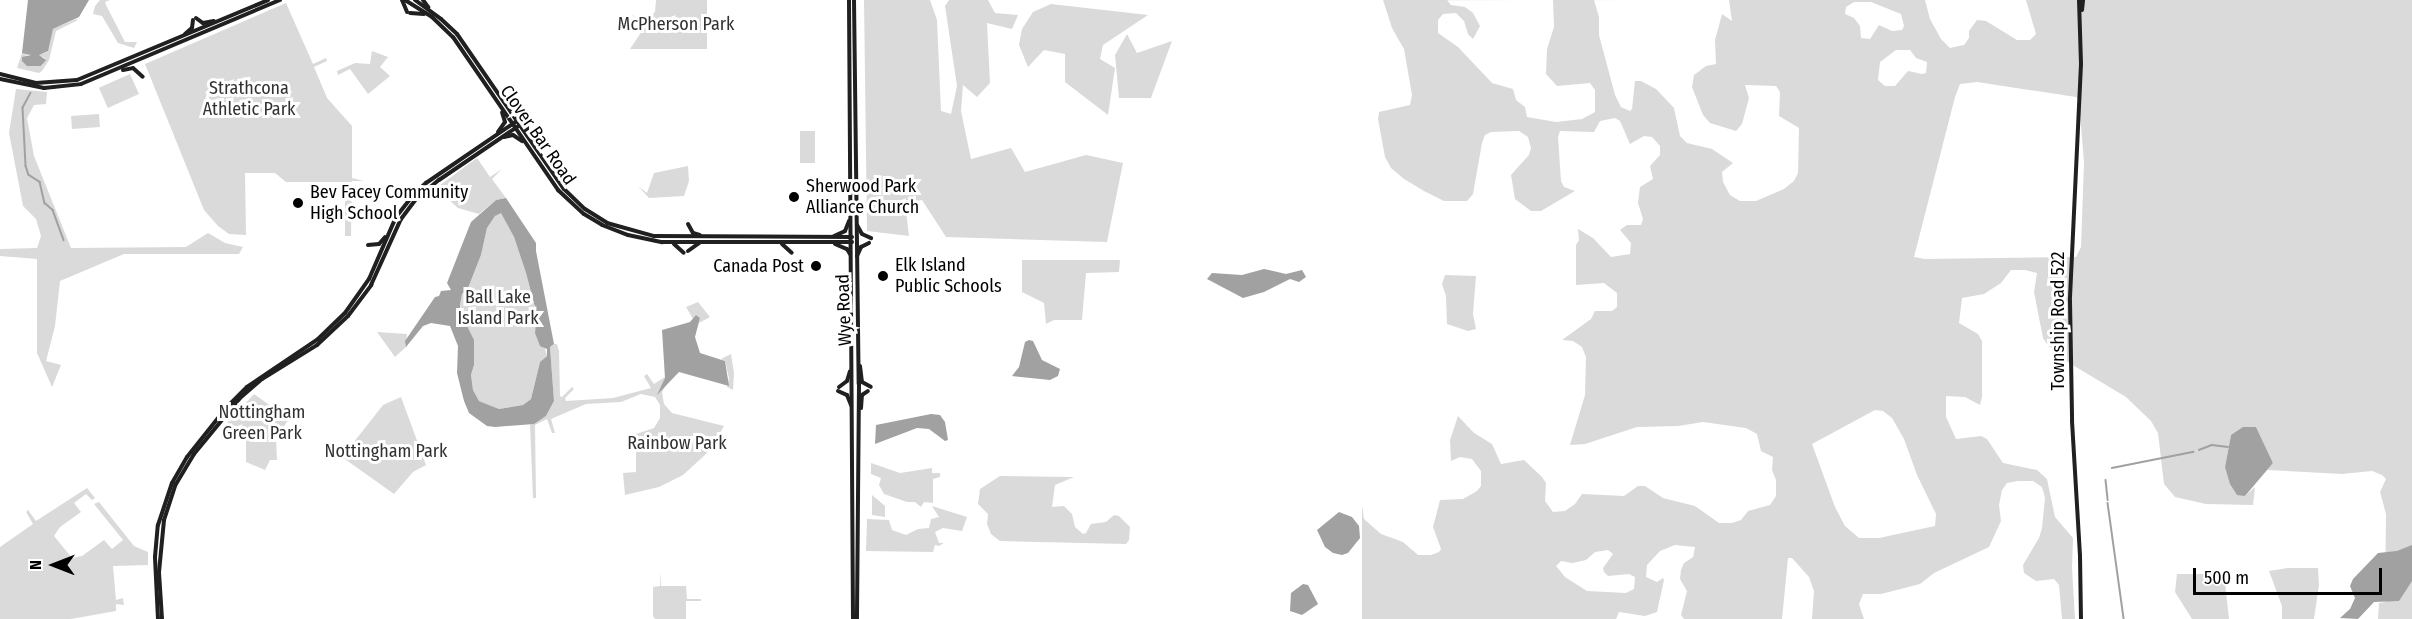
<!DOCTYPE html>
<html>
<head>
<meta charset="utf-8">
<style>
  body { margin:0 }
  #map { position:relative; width:2412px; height:619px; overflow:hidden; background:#fff; font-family:"Fira Sans Condensed",sans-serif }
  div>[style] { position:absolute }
  .green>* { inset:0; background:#dadada; transform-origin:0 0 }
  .water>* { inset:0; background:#a1a1a1 }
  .stream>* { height:1.5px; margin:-0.75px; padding:0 0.75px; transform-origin:0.75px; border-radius:0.75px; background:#a1a1a1 }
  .secondary>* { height:4px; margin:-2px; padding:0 2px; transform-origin:2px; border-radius:2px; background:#202020 }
  .dots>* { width:16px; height:16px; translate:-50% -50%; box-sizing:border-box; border:3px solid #fff; border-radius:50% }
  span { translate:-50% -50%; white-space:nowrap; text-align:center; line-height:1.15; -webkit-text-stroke:6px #fff; paint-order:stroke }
  .park-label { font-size:18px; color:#313131 }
  .street-label { font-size:18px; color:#000 }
  .poi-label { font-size:18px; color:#000 }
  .left { translate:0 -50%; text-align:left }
  .right { translate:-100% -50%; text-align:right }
  .north { position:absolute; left:24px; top:535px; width:60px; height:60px; -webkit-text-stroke:4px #fff; paint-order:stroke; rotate:270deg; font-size:16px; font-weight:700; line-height:24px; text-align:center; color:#000 }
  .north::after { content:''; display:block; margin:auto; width:21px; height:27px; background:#000; clip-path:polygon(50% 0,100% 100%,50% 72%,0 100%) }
  .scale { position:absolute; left:2193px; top:568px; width:189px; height:27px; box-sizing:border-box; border:3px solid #000; border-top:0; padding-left:8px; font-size:18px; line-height:21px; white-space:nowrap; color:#000; -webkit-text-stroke:4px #fff; paint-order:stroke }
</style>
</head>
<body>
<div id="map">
  <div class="green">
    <i style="clip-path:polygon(100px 0,110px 0,105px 2px,107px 7px,125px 42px,137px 42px,134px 48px,118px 43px,102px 16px,93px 14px,95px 6px)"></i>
    <i style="clip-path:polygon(656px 0,707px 0,707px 49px,630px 49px,642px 31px,640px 23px,630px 13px,641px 22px,655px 12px)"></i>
    <i style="clip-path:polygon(864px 0,930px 0,937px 20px,941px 111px,951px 114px,957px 86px,945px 6px,949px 0,988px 0,995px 13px,1018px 15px,1012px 29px,987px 23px,990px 83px,977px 97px,963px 85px,961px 111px,971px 159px,1011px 148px,1025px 172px,1086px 155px,1123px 163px,1107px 242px,946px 237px,922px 200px,905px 203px,909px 236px,867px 231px)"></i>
    <i style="clip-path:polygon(evenodd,1383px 0,1447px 0,1451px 5px,1465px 7px,1473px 13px,1480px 26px,1473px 39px,1468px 34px,1464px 21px,1456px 13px,1443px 14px,1438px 20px,1438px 33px,1458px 47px,1492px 83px,1513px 89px,1516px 100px,1525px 107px,1527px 117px,1556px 122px,1582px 119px,1595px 112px,1595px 90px,1590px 83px,1557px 86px,1546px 74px,1547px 49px,1554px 27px,1553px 0,1594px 0,1599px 17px,1599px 35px,1615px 95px,1621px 107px,1630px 111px,1632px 109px,1635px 81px,1641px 81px,1656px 89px,1674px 108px,1680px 136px,1687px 143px,1712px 149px,1733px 163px,1722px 172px,1723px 182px,1730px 195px,1740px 201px,1756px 201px,1784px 189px,1794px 181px,1798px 173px,1799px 128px,1779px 116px,1780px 92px,1776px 86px,1745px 85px,1749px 98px,1742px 124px,1736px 131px,1710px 123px,1703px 115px,1692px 87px,1694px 75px,1706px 66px,1716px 64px,1715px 40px,1722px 14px,1732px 21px,1729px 0,1925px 0,1930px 19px,1941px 39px,1950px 48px,1964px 45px,1969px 38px,1969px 31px,1977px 20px,1986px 21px,2017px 40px,2030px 40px,2036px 34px,2026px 0,2412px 0,2412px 619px,2378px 619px,2379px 603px,2385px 602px,2386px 514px,2380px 492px,2386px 479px,2382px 475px,2372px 471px,2342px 474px,2267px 470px,2273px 463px,2256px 427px,2231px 435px,2225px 467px,2245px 496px,2255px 487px,2253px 505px,2206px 504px,2175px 497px,2164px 484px,2158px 433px,2151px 421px,2126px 397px,2056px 355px,2057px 350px,2049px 347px,2043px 338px,2034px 292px,2037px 273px,2025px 270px,2011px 270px,2001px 283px,1984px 294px,1962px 298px,1959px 323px,1978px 334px,1982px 341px,1982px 397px,1980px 405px,1965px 397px,1946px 396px,1946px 417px,1956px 439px,1981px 436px,1987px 439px,2003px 463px,2037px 470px,2047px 479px,2055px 517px,2073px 538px,2072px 568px,2075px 619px,2062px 619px,2059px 585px,2054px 579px,2036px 581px,2024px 573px,2023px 565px,2039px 538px,2042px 528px,2045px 498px,2042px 487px,2033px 481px,2018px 481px,2007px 483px,2002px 490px,1999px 505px,2001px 521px,1989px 547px,1934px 573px,1920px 584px,1881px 594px,1863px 594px,1859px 604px,1864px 619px,1812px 619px,1814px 591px,1809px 577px,1792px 558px,1788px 558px,1782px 619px,1684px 619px,1681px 615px,1687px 591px,1680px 579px,1681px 570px,1684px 563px,1693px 557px,1695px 547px,1675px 545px,1660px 551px,1647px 565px,1646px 577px,1657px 582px,1663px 578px,1664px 580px,1657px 612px,1645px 616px,1619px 612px,1616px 619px,1362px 619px,1362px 506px,1364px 519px,1381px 534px,1403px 542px,1418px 555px,1431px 555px,1439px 552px,1441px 549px,1433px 527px,1440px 500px,1463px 499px,1477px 491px,1481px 486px,1481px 471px,1472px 459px,1460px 457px,1451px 461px,1450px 440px,1458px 416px,1474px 433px,1492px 444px,1501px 464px,1524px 460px,1542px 477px,1546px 483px,1545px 501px,1553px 512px,1565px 511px,1575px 504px,1582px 494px,1624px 496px,1638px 486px,1645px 486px,1663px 498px,1695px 506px,1719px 523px,1732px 523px,1741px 520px,1748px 511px,1770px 505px,1776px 496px,1776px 480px,1772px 470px,1773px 457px,1761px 451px,1757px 434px,1746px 428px,1703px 422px,1678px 426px,1637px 427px,1585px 444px,1570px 445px,1585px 395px,1586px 357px,1582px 347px,1573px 341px,1562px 340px,1591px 319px,1595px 311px,1612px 311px,1617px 307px,1617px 293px,1604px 283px,1576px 285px,1576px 245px,1579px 240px,1578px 229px,1593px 238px,1611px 257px,1630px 254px,1631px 243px,1620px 230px,1627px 225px,1641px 225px,1643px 219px,1638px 203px,1640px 187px,1653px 179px,1650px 166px,1660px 155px,1660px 146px,1652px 137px,1644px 136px,1630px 144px,1620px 121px,1615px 118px,1600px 121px,1594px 132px,1560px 131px,1558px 137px,1561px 181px,1564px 187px,1575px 191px,1541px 211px,1531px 211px,1515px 199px,1511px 175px,1529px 155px,1531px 148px,1528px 137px,1519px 131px,1491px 132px,1485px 135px,1482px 143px,1473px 194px,1467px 201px,1444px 201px,1424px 191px,1404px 179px,1391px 168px,1385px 157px,1378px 119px,1379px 112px,1410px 105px,1412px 95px,1404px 49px,1392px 28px,1383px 0,1854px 2px,1871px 2px,1901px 14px,1904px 26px,1902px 30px,1892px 31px,1879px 25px,1870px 39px,1861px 38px,1860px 26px,1854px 18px,1845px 14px,1846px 7px,1854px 2px,1383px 0,1896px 50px,1910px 50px,1916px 58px,1927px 62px,1926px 73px,1922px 74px,1908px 71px,1895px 86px,1885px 86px,1878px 80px,1880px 62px,1896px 50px,1383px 0,1977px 82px,2076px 97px,2079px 100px,2084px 163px,2081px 247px,2076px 257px,1925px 259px,1914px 257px,1955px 97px,1960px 84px,1977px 82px,1383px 0,1875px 410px,1883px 411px,1892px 418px,1904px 439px,1917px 475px,1936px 514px,1935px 526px,1879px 538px,1859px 538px,1845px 526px,1835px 507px,1812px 444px,1875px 410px,1383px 0,1608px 550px,1613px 554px,1603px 568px,1604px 572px,1608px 576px,1629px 574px,1635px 577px,1634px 589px,1626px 593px,1587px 591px,1565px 577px,1556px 566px,1561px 561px,1572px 563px,1586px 560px,1595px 552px,1608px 550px)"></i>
    <i style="clip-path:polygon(286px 3px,313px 64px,326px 58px,327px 61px,314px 67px,327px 98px,352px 126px,352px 178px,364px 181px,352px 181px,351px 236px,345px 236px,345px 182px,286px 182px,275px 173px,245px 173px,246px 235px,229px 234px,218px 226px,204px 210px,145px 64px)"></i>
    <i style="clip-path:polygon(1051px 4px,1148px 15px,1103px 45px,1100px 59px,1115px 68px,1108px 115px,1065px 82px,1065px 54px,1044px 50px,1028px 67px,1019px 45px,1022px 29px,1033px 12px)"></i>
    <i style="clip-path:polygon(76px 19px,78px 20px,56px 31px,49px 60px,42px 71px,39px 73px,17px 68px,22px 53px,25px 53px,31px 54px,25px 56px,28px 66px,42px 66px,45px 58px,38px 55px,47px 52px,53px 29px)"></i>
    <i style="clip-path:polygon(1127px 34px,1137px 53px,1172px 41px,1151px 98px,1119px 98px,1115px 55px)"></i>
    <i style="clip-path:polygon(372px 51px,388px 57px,380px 67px,390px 76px,368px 94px,350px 69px,338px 75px,337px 71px,355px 63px,370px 64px)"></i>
    <i style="left:130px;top:74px;width:22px;height:34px;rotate:66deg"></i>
    <i style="clip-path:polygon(16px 89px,47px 92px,46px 104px,34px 105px,27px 118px,34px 156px,71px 248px,186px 247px,208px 233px,225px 243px,243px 247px,239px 254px,124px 254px,60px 281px,55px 326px,46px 361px,61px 365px,52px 387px,37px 353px,37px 259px,0 256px,0 249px,37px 248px,41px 236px,36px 219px,23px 206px,9px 133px)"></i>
    <i style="left:99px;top:114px;width:13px;height:28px;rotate:86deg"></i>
    <i style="left:800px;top:131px;width:15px;height:32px"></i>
    <i style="clip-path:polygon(477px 158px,490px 177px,502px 169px,492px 179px,506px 198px,496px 200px,479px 214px,458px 208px,436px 188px)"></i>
    <i style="clip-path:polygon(688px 166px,689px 181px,684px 196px,649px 198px,638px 186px,647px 193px,654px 173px)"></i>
    <i style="clip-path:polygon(501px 212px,514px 237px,526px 273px,547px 356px,540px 362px,531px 399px,523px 405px,499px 409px,479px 401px,473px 390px,471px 375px,474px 365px,460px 305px,462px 294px,468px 288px,481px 255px,487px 228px,495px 216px)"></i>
    <i style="clip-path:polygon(1022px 260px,1120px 260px,1119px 272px,1086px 273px,1082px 320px,1054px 320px,1046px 324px,1044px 303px,1022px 292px)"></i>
    <i style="clip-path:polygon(1445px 275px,1476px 276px,1473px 314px,1476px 329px,1468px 331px,1447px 324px,1446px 296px,1442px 284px)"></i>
    <i style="clip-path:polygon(698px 302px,710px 317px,699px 323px,700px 318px,696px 315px,693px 319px,686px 307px)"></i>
    <i style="clip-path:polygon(377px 332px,407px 334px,406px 347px,395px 357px)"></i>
    <i style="clip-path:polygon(554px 344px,557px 344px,559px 351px,560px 396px,562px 397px,572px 387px,574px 389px,565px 398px,566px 401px,613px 398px,651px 388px,644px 376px,647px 374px,654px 384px,665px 377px,668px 382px,662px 392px,664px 404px,672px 413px,724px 426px,718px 437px,706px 454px,683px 475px,659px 487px,625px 495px,623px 473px,636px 472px,636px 434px,654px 428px,660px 418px,660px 405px,655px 397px,641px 394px,621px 402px,586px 404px,551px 419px,555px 433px,552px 433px,547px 419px,535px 425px,536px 498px,533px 498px,530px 425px,546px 416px,554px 401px,550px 347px)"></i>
    <i style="clip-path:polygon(731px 354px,734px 373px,733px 390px,727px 387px,729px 378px,725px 361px,721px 359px)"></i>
    <i style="clip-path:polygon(254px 394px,289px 419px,276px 438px,277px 460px,270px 460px,265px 470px,246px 462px,246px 435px,227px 423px)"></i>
    <i style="clip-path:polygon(401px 397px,426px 465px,413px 472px,394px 494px,342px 457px,383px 405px)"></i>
    <i style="clip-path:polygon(871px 463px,900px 473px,932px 468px,932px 473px,940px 473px,940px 477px,933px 479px,933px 503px,924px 502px,921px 507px,915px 502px,907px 502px,884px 494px,879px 485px,881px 478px,871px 474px)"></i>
    <i style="clip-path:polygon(1000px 476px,1074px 477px,1055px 485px,1052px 507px,1064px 506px,1072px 514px,1075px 527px,1083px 534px,1086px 533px,1091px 524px,1106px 522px,1114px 515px,1119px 516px,1130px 527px,1129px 540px,1126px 544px,1000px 541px,991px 534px,987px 524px,988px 514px,978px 504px,980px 489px)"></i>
    <i style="clip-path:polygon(87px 488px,95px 498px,92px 500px,86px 494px,74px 503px,81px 512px,60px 527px,54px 536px,72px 558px,82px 556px,104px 540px,112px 549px,123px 540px,94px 504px,99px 502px,134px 546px,148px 552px,148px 565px,113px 566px,116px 600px,123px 598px,124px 605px,116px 604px,116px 611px,71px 619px,0 619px,0 547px,33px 524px,26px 512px,28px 510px,36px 521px)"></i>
    <i style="clip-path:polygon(872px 495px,885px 506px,885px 517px,872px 515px)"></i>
    <i style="clip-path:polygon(932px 506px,967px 517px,962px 531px,943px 528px,935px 532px,939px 543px,944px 543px,939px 546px,935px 545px,933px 552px,866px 551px,867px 519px,889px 520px,892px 530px,906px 535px,918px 529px,929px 528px,931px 519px,939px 517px)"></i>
    <i style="clip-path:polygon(2288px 568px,2318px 568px,2319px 585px,2314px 619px,2282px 619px,2282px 606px,2269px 571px)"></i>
    <i style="clip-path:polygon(660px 571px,661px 586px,686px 586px,687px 599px,701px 599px,701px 601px,686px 601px,686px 619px,655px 619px,653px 616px,653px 587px,660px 586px)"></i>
    <i style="clip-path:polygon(2177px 574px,2224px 574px,2229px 619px,2192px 619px,2175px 592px)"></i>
  </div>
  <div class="water">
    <i style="clip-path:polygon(28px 0,89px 0,79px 17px,53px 29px,48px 51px,39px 55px,46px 60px,41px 66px,27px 66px,22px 61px,22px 57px,31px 55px,22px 53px)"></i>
    <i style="clip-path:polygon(evenodd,506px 198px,536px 243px,536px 251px,554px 344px,550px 347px,554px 401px,546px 416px,534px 424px,495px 427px,487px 426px,469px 413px,464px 401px,457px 373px,458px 346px,450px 326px,431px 323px,423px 326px,406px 347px,405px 341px,435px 297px,439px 296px,441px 291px,451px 290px,447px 283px,471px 222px,496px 200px,506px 198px,501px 213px,514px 237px,526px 273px,537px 315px,535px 333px,540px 346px,547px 349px,547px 356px,540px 362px,531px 399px,523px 405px,499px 409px,479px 401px,473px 390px,471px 375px,474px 365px,474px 340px,460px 312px,460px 305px,462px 294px,468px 288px,481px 255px,487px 228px,495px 216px,501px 213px)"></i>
    <i style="clip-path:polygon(1264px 269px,1286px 274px,1302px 270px,1306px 277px,1299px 282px,1290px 279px,1264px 292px,1243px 298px,1207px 279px,1212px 273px,1242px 275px)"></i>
    <i style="clip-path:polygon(696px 315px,700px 318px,695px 337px,700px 353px,725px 361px,729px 386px,679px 372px,657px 395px,665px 378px,662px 330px,690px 322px)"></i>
    <i style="clip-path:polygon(1029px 340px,1033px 341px,1042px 360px,1060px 369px,1058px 376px,1050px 380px,1012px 376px,1019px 367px,1025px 342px)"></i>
    <i style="clip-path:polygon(931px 414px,940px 415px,945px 422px,948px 440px,945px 441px,929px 429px,917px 428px,875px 444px,876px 425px)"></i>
    <i style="clip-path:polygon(2243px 427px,2256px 427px,2273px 463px,2245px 496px,2237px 495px,2230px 484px,2225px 467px,2231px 435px)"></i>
    <i style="clip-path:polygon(1339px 512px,1352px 517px,1359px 526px,1360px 538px,1348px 553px,1342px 555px,1333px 553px,1325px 547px,1317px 530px)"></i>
    <i style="clip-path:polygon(2412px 545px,2412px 581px,2399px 601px,2374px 602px,2358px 619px,2340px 618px,2350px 609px,2355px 598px,2350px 586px,2353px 579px,2378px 553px,2397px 551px)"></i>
    <i style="clip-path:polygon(1303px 584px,1308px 585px,1318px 604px,1302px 615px,1290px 611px,1291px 593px)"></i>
  </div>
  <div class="stream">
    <i style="left:31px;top:93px;width:17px;rotate:118deg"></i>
    <i style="left:23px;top:108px;width:58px;rotate:87deg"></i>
    <i style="left:26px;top:166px;width:9px;rotate:72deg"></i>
    <i style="left:29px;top:175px;width:13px;rotate:32deg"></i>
    <i style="left:40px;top:182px;width:22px;rotate:77deg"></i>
    <i style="left:45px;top:203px;width:11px;rotate:41deg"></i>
    <i style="left:53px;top:210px;width:32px;rotate:70deg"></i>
    <i style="left:2199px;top:450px;width:14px;rotate:-21deg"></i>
    <i style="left:2212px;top:445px;width:16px;rotate:7deg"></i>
    <i style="left:2112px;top:468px;width:83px;rotate:-11.2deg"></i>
    <i style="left:2106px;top:480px;width:20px;rotate:84deg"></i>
    <i style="left:2108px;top:503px;width:117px;rotate:82.1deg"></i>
  </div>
  <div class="secondary">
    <i style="left:402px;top:0;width:13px;rotate:67deg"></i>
    <i style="left:405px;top:0;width:32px;rotate:32deg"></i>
    <i style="left:432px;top:17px;width:29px;rotate:44deg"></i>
    <i style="left:453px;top:37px;width:186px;rotate:55.5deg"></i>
    <i style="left:558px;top:190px;width:35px;rotate:43deg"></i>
    <i style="left:584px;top:214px;width:21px;rotate:31deg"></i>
    <i style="left:602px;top:225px;width:28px;rotate:21deg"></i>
    <i style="left:628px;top:235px;width:35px;rotate:12deg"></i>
    <i style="left:662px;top:242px;width:190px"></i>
    <i style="left:415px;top:0;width:32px;rotate:36deg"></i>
    <i style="left:441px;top:19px;width:22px;rotate:43deg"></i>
    <i style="left:457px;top:34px;width:188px;rotate:55.4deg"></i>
    <i style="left:564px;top:189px;width:29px;rotate:44deg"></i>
    <i style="left:585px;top:209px;width:26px;rotate:32deg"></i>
    <i style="left:607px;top:223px;width:49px;rotate:15.5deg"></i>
    <i style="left:654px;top:236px;width:198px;rotate:0.3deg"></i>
    <i style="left:423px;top:0;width:9px;rotate:54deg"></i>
    <i style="left:849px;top:0;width:619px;rotate:89.63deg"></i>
    <i style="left:854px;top:0;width:384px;rotate:89.3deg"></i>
    <i style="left:859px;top:384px;width:235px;rotate:90.5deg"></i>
    <i style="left:2079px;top:0;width:64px;rotate:88.2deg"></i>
    <i style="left:2081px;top:64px;width:237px;rotate:92.7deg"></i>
    <i style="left:2070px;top:301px;width:120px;rotate:89deg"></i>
    <i style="left:2072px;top:421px;width:135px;rotate:86.6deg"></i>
    <i style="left:2080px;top:556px;width:63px;rotate:89.1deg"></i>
    <i style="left:2082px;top:10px;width:10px;rotate:-84deg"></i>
    <i style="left:410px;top:13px;width:14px;rotate:4deg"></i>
    <i style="left:196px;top:18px;width:9px;rotate:36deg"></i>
    <i style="left:203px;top:23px;width:11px;rotate:-10deg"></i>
    <i style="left:185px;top:34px;width:9px;rotate:-41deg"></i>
    <i style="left:192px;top:28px;width:8px;rotate:-83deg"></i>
    <i style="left:123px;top:70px;width:10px;rotate:-11deg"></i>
    <i style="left:133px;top:68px;width:13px;rotate:42deg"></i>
    <i style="left:0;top:74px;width:37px;rotate:14deg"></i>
    <i style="left:36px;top:83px;width:41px;rotate:-4.2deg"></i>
    <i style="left:77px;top:80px;width:207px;rotate:-22.7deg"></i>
    <i style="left:0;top:79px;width:45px;rotate:11.6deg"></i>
    <i style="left:44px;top:88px;width:37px;rotate:-6deg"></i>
    <i style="left:81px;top:84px;width:216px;rotate:-22.9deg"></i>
    <i style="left:513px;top:112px;width:13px;rotate:13deg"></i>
    <i style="left:498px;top:132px;width:12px;rotate:-55deg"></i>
    <i style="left:505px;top:122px;width:10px;rotate:-107deg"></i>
    <i style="left:527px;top:133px;width:13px;rotate:-90deg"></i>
    <i style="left:504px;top:137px;width:9px;rotate:-13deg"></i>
    <i style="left:513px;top:135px;width:11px;rotate:34deg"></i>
    <i style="left:688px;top:224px;width:10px;rotate:61deg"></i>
    <i style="left:693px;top:233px;width:7px;rotate:16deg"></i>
    <i style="left:857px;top:225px;width:10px;rotate:61deg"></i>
    <i style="left:862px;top:234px;width:10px;rotate:24deg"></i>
    <i style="left:834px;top:236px;width:12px;rotate:-24deg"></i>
    <i style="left:845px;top:231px;width:11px;rotate:-68deg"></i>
    <i style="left:674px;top:244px;width:13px;rotate:42deg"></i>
    <i style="left:782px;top:244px;width:13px;rotate:42deg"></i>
    <i style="left:835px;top:244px;width:13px;rotate:23deg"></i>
    <i style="left:847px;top:249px;width:6px;rotate:59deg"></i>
    <i style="left:368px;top:245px;width:11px;rotate:-5deg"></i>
    <i style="left:379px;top:244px;width:9px;rotate:-49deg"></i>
    <i style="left:688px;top:251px;width:14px;rotate:-36deg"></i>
    <i style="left:857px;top:256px;width:10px;rotate:-66deg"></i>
    <i style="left:861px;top:247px;width:9px;rotate:-27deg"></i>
    <i style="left:860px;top:366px;width:16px;rotate:83deg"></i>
    <i style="left:862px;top:382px;width:10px;rotate:29deg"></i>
    <i style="left:839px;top:387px;width:10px;rotate:-37deg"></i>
    <i style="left:847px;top:381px;width:10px;rotate:-73deg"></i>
    <i style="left:838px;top:391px;width:10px;rotate:24deg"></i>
    <i style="left:847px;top:395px;width:11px;rotate:68deg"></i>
    <i style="left:861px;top:408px;width:13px;rotate:-86deg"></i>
    <i style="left:862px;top:395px;width:7px;rotate:-34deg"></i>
    <i style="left:158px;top:619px;width:62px;rotate:-92.8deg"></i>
    <i style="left:155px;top:557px;width:32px;rotate:-85deg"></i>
    <i style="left:158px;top:525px;width:44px;rotate:-71.6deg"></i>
    <i style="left:172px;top:483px;width:30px;rotate:-60deg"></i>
    <i style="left:187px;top:457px;width:63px;rotate:-51.5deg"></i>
    <i style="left:226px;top:408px;width:30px;rotate:-45deg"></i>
    <i style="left:247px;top:387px;width:86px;rotate:-34.1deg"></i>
    <i style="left:318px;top:339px;width:37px;rotate:-44deg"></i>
    <i style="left:345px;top:313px;width:42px;rotate:-54.8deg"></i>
    <i style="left:369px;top:279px;width:68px;rotate:-66.5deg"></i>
    <i style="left:396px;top:217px;width:28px;rotate:-52deg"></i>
    <i style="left:413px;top:195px;width:18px;rotate:-43deg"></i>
    <i style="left:426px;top:183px;width:110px;rotate:-34.3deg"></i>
    <i style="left:162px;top:619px;width:47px;rotate:-93.7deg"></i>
    <i style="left:159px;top:572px;width:52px;rotate:-84.5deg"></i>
    <i style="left:164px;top:520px;width:38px;rotate:-72deg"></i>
    <i style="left:176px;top:484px;width:35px;rotate:-59deg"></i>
    <i style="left:194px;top:454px;width:72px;rotate:-50.6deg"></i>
    <i style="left:240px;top:398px;width:29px;rotate:-41deg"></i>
    <i style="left:262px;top:379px;width:65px;rotate:-31.7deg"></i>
    <i style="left:317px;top:345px;width:42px;rotate:-43.1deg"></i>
    <i style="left:348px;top:316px;width:39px;rotate:-53deg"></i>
    <i style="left:371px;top:285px;width:72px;rotate:-65.6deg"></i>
    <i style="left:401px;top:219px;width:25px;rotate:-53deg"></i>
    <i style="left:416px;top:199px;width:30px;rotate:-40deg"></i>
    <i style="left:439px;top:180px;width:98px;rotate:-34.2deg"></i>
  </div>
  <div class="dots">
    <i style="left:794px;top:197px;background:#000"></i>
    <i style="left:298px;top:203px;background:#000"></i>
    <i style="left:816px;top:266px;background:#000"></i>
    <i style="left:883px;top:276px;background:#000"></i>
  </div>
  <div class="park-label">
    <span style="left:676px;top:24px">McPherson Park</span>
    <span style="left:249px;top:99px">Strathcona<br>Athletic Park</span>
    <span style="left:498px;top:308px">Ball Lake<br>Island Park</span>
    <span style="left:262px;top:423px">Nottingham<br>Green Park</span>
    <span style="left:677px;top:443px">Rainbow Park</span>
    <span style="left:386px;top:451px">Nottingham Park</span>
  </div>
  <div class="street-label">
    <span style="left:538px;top:135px;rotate:55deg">Clover Bar Road</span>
    <span style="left:844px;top:310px;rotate:-92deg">Wye Road</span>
    <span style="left:2058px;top:321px;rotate:-90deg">Township Road 522</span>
  </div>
  <div class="poi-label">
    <span class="left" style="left:806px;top:197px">Sherwood Park<br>Alliance Church</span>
    <span class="left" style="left:310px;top:203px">Bev Facey Community<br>High School</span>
    <span class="right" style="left:804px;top:266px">Canada Post</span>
    <span class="left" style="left:895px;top:276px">Elk Island<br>Public Schools</span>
  </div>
  <div class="north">N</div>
  <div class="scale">500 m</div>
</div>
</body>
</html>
